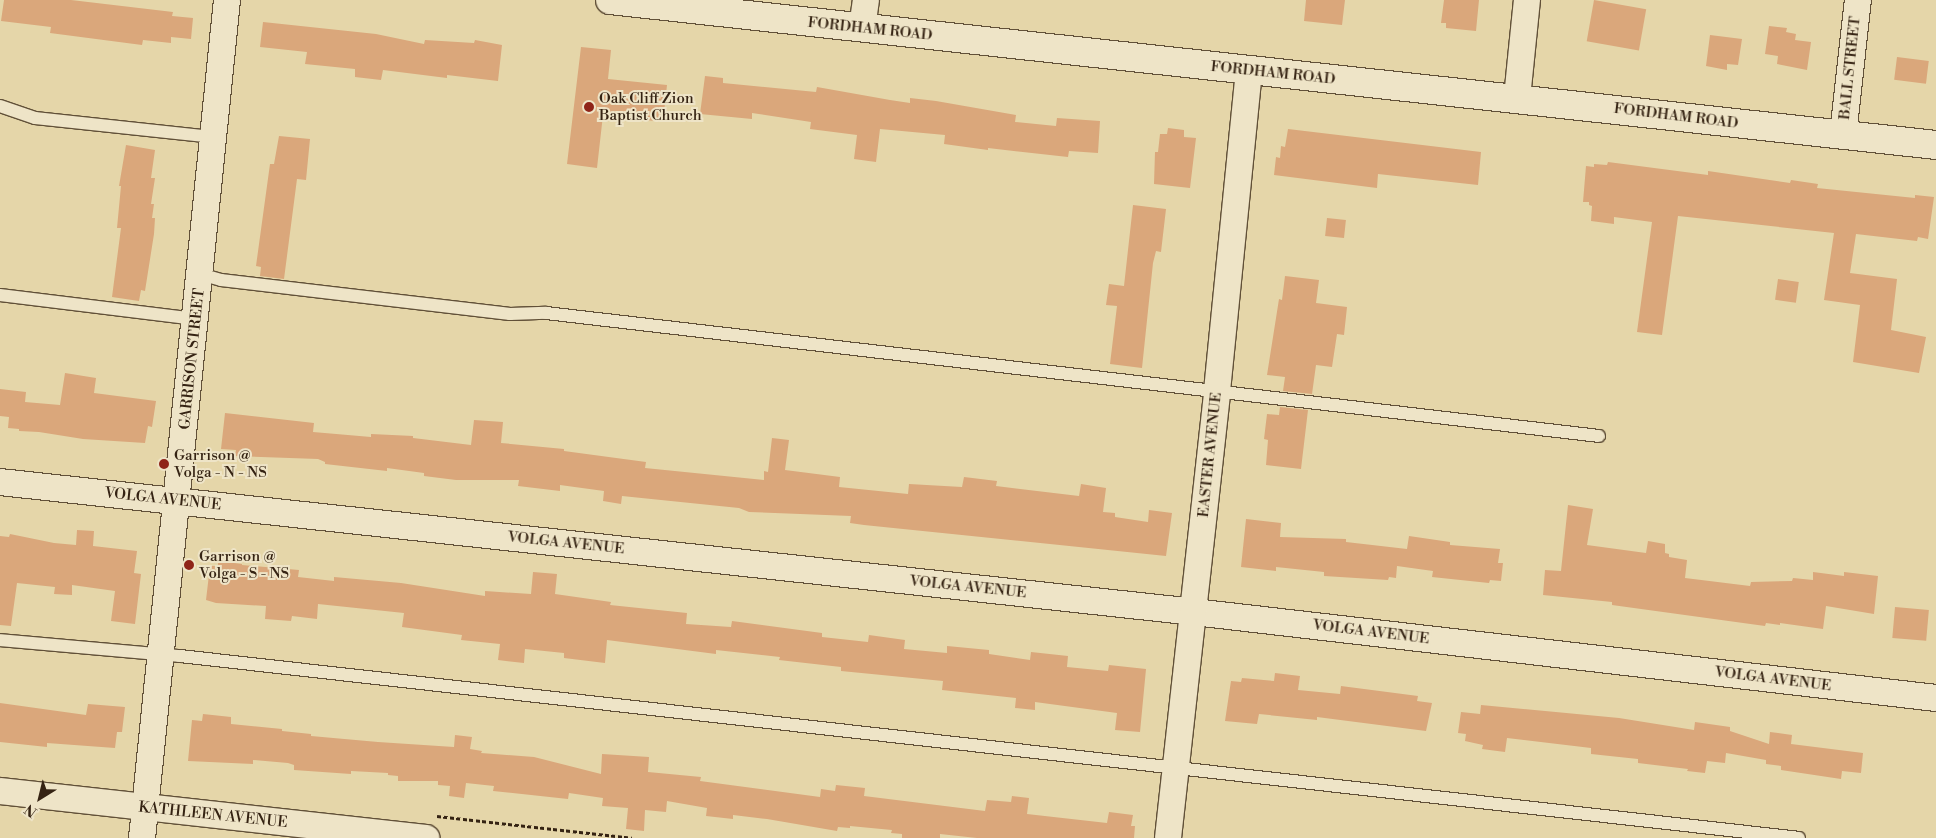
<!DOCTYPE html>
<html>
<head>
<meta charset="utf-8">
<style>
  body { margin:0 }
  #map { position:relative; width:1936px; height:838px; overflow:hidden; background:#e5d6a9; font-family:"Libre Bodoni",serif }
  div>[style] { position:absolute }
  .building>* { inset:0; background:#daa77b; transform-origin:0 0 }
  .path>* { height:3px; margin-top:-1.5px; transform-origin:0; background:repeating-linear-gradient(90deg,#352313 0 4px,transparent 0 6.5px) }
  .roads { filter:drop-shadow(1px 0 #615038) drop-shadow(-1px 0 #615038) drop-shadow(0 1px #615038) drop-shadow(0 -1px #615038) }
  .lane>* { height:12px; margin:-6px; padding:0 6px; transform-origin:6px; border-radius:6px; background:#eee4c7 }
  .street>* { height:26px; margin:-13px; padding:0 13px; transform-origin:13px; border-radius:13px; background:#eee4c7 }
  .secondary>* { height:28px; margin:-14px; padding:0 14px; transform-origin:14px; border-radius:14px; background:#eee4c7 }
  .dots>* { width:14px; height:14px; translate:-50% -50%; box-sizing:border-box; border:2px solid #eee4c7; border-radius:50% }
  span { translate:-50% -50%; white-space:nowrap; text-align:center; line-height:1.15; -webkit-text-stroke:4px #eee4c7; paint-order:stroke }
  .street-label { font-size:15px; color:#352313 }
  .poi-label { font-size:15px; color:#352313 }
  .left { translate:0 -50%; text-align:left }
  .north { position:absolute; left:15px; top:773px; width:50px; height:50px; -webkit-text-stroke:4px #eee4c7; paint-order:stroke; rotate:216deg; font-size:14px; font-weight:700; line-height:20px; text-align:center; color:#352313 }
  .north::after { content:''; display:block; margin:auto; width:18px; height:22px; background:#352313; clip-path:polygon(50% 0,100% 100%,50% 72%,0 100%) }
</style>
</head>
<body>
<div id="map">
  <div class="building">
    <i style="clip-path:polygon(4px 0,71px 0,173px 12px,172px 16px,193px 18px,191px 39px,171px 37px,171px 43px,143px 40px,142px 45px,50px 33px,51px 27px,1px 21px)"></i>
    <i style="clip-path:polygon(1306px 0,1345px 0,1342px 25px,1304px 21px)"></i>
    <i style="clip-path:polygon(1444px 0,1479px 0,1476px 31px,1446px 28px,1446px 23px,1441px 23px)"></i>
    <i style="left:1594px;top:0;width:53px;height:42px;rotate:10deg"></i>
    <i style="clip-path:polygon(263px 22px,376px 34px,424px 44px,425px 40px,474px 43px,475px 40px,502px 45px,498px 81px,447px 75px,447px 78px,383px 70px,381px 80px,355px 77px,355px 69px,305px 64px,307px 52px,260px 47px)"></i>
    <i style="clip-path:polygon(1769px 26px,1787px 28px,1786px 32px,1796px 34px,1795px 40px,1811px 42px,1807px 70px,1777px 64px,1778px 56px,1765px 54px)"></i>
    <i style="clip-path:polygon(1710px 35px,1742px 39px,1738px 65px,1727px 64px,1727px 70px,1706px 66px)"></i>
    <i style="clip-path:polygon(581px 47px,611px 50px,608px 79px,667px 85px,663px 122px,603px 115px,597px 168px,567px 164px)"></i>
    <i style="left:1897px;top:57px;width:32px;height:23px;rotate:7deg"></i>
    <i style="clip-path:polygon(705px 76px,723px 78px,723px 83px,816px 92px,817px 87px,890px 100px,910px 103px,910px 98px,936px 101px,1016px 115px,1015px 122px,1056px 126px,1057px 118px,1100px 121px,1098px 153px,1069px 151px,1068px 157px,988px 148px,988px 150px,944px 144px,945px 135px,880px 129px,876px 162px,854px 159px,857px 135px,810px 129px,811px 122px,752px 113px,752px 119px,700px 114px)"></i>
    <i style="clip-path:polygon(1168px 128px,1184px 130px,1184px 137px,1196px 138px,1190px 188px,1154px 184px,1155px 152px,1158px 152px,1160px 134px,1167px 134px)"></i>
    <i style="clip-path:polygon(1288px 129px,1481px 152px,1478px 185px,1378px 174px,1377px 188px,1274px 175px,1276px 157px,1280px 158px,1281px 146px,1285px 147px)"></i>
    <i style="clip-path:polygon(279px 136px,310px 139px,306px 180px,297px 179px,284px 279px,260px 276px,261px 267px,256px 266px,270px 164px,274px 164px)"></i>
    <i style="clip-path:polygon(126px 145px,155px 150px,151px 178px,155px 178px,151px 204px,154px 204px,152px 218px,155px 218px,154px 234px,145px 291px,141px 290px,139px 301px,112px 297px,121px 228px,117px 228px,121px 186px,119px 186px)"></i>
    <i style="clip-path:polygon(1608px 162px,1708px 175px,1708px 171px,1790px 183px,1791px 180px,1818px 184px,1817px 188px,1915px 198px,1915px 195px,1934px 197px,1928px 239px,1918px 237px,1917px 241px,1856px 234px,1850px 273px,1897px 279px,1891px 330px,1926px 337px,1919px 373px,1853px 362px,1860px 305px,1824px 300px,1834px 233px,1678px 216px,1662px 335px,1637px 332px,1652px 222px,1614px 217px,1614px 224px,1591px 221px,1592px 206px,1589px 205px,1589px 202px,1583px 202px,1586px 166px,1594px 167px,1594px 164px,1607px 165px)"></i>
    <i style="clip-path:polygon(1133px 205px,1166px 209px,1161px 252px,1156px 251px,1153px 263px,1142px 368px,1110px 364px,1117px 306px,1106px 305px,1109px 284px,1124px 286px)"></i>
    <i style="left:1327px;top:218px;width:19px;height:18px;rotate:6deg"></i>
    <i style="clip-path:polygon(1285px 276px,1319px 280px,1316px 303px,1347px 307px,1344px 335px,1337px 334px,1332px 367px,1316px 365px,1312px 394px,1283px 391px,1285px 377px,1267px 375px,1279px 299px,1282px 300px)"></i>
    <i style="left:1778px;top:279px;width:21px;height:21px;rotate:8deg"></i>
    <i style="clip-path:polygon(65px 373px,96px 378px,94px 393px,156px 401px,152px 427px,148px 426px,145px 443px,83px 439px,39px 432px,19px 431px,19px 429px,8px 428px,9px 417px,0 416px,0 389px,26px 392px,25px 402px,60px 405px)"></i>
    <i style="clip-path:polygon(1280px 407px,1308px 410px,1301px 469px,1266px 465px,1268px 440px,1264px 439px,1267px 414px,1279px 415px)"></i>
    <i style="clip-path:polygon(225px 413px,314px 423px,313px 432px,371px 437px,371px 434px,413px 436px,413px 438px,471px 445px,474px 420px,503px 422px,501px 443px,564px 449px,564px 451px,646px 462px,645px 468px,764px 480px,764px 471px,768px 472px,772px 438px,789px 440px,785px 470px,840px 477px,839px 487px,908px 494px,909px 484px,962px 487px,964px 477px,997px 481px,996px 486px,1079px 496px,1081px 484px,1106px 488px,1103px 512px,1115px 513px,1115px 517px,1148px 522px,1149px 510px,1172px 513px,1166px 556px,864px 525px,850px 523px,851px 516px,749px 512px,739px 508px,622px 496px,621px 504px,603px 501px,604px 491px,560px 485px,560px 491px,518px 486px,519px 480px,456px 480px,424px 476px,424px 473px,387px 468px,387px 471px,325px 464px,325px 462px,318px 459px,235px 456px,236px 450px,221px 449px)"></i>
    <i style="clip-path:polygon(1568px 505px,1593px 509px,1587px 545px,1646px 553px,1648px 541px,1665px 544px,1665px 553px,1669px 554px,1669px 557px,1687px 560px,1685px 578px,1750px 586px,1751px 582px,1792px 581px,1793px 578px,1813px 580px,1813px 572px,1844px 576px,1844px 572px,1878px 576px,1874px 614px,1826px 606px,1823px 629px,1780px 623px,1780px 625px,1766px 623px,1765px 626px,1612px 605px,1612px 602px,1543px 595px,1545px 570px,1561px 571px)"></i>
    <i style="clip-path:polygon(1246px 519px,1281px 523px,1280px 537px,1346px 539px,1346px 542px,1407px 549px,1409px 536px,1450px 542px,1450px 545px,1500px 549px,1498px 563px,1503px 563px,1501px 581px,1490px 580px,1489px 583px,1432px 577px,1433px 571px,1397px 566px,1396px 578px,1389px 577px,1388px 580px,1324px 576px,1324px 572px,1276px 567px,1276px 571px,1241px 567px)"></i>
    <i style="clip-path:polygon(77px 530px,94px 531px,93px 546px,137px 551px,134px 573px,141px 574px,135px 624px,111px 621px,115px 591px,72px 585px,72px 595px,54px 594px,55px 587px,17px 583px,11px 626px,0 625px,0 536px,9px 537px,10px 534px,54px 543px,76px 545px)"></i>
    <i style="clip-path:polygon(218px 561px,242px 564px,242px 565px,299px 570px,298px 577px,334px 581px,334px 577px,401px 583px,485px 596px,485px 591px,531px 594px,533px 572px,557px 574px,555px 594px,611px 602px,610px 605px,687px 613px,686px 624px,731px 627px,732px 621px,822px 633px,822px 637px,868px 642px,869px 635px,905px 640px,904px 649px,947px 653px,947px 646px,989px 650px,989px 654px,1030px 660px,1031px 652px,1068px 656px,1067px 667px,1108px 671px,1109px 665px,1146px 669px,1140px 732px,1115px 730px,1117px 713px,1035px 702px,1035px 710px,1015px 708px,1016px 698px,942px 690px,943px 681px,841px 671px,841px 667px,779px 660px,780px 657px,716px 650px,716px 654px,607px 640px,605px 663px,564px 658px,564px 653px,525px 649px,524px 663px,498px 660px,500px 644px,461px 640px,462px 635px,402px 627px,404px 613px,318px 604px,317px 619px,292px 616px,291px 621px,265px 619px,266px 606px,216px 603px,206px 600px,210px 566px,218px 566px)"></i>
    <i style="left:1895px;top:607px;width:34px;height:31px;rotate:5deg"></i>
    <i style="clip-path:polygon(1275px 673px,1300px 676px,1298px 690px,1340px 694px,1341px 686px,1418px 696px,1417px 701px,1432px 703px,1426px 731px,1317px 717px,1317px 720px,1259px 714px,1257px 724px,1225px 721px,1231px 681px,1241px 682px,1242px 678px,1274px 681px)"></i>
    <i style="clip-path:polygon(0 703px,86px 715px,88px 704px,125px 707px,122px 732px,117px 732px,115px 748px,47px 743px,47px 747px,0 742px)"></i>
    <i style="clip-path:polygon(1481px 705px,1619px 718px,1694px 730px,1695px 722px,1730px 727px,1730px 731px,1769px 744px,1770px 732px,1792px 735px,1791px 744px,1863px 753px,1861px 773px,1842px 771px,1841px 779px,1781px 770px,1781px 766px,1766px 764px,1766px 760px,1726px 753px,1725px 763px,1707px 761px,1705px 773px,1687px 771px,1688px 769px,1638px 763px,1638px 759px,1591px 754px,1591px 748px,1507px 738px,1505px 752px,1482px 749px,1483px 745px,1465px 741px,1466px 734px,1458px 733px,1461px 712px,1480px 714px)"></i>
    <i style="clip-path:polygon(203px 714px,231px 717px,231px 724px,282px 729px,282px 731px,311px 734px,311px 736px,378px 742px,454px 747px,455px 735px,472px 737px,470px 749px,482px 751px,481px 753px,534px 757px,601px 774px,602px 754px,649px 757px,648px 772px,701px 777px,700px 781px,820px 797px,821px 789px,835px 791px,836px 785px,865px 788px,864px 796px,985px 811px,987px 800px,1011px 802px,1012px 796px,1029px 798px,1027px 814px,1107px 823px,1109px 812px,1133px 815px,1131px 826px,1135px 826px,1134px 838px,977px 838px,940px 834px,940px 838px,902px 838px,902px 834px,891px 833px,892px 830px,850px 826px,850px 828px,838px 827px,837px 831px,767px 819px,733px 815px,733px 819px,706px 816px,707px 808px,667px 801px,666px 812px,645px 810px,644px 831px,626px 829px,628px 808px,602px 806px,603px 798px,569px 793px,568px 799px,493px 791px,494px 786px,466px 783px,464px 798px,449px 796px,450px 786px,438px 785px,438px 781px,398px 781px,398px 776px,388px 775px,388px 773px,351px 771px,351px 774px,294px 770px,294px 765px,288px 763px,253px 760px,253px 764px,188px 761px,192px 720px,202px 721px)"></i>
  </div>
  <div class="path">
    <i style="left:437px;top:816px;width:196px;rotate:6.4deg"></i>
  </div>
  <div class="roads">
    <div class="lane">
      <i style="left:0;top:106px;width:37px;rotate:19deg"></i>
      <i style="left:35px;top:118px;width:180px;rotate:6.1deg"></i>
      <i style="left:200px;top:274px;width:22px;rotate:16deg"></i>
      <i style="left:221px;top:280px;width:291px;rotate:6.7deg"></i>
      <i style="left:510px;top:314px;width:36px;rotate:-2deg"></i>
      <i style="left:546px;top:313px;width:1060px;rotate:6.66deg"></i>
      <i style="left:0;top:295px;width:197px;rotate:7deg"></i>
      <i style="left:0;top:640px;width:181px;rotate:5.1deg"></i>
      <i style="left:180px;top:656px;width:1629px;rotate:6.41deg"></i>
    </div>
    <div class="street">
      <i style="left:862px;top:28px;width:28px;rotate:-82deg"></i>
      <i style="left:1517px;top:98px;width:99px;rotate:-84.2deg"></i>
      <i style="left:1843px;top:135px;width:136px;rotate:-83.7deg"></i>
      <i style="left:0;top:482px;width:1201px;rotate:6.21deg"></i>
      <i style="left:1194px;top:612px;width:747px;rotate:6.61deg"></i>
      <i style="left:0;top:791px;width:429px;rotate:6.3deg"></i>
      <i style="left:142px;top:838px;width:842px;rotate:-84.21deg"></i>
      <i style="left:1168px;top:838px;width:450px;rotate:-83.7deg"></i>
      <i style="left:1217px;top:391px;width:322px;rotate:-84.3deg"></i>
    </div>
    <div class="secondary">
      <i style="left:610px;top:0;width:1334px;rotate:6.24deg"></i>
    </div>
  </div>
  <div class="dots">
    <i style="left:589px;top:107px;background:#8f2418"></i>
    <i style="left:164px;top:464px;background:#8f2418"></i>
    <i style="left:189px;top:565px;background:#8f2418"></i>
  </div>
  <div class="street-label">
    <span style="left:870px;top:29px;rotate:6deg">FORDHAM ROAD</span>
    <span style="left:1850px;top:68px;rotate:-84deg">BALL STREET</span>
    <span style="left:1273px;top:73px;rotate:6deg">FORDHAM ROAD</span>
    <span style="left:1676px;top:116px;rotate:7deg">FORDHAM ROAD</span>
    <span style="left:192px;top:359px;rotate:-84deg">GARRISON STREET</span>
    <span style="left:1210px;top:455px;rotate:-84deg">EASTER AVENUE</span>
    <span style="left:163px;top:499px;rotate:6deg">VOLGA AVENUE</span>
    <span style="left:566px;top:543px;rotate:6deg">VOLGA AVENUE</span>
    <span style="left:968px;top:587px;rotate:6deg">VOLGA AVENUE</span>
    <span style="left:1371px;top:632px;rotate:7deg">VOLGA AVENUE</span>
    <span style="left:1773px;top:679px;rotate:7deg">VOLGA AVENUE</span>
    <span style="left:213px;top:815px;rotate:6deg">KATHLEEN AVENUE</span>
  </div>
  <div class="poi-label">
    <span class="left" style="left:599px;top:107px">Oak Cliff Zion<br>Baptist Church</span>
    <span class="left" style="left:174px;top:464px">Garrison @<br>Volga - N - NS</span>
    <span class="left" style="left:199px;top:565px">Garrison @<br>Volga - S - NS</span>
  </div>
  <div class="north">N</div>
</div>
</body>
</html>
